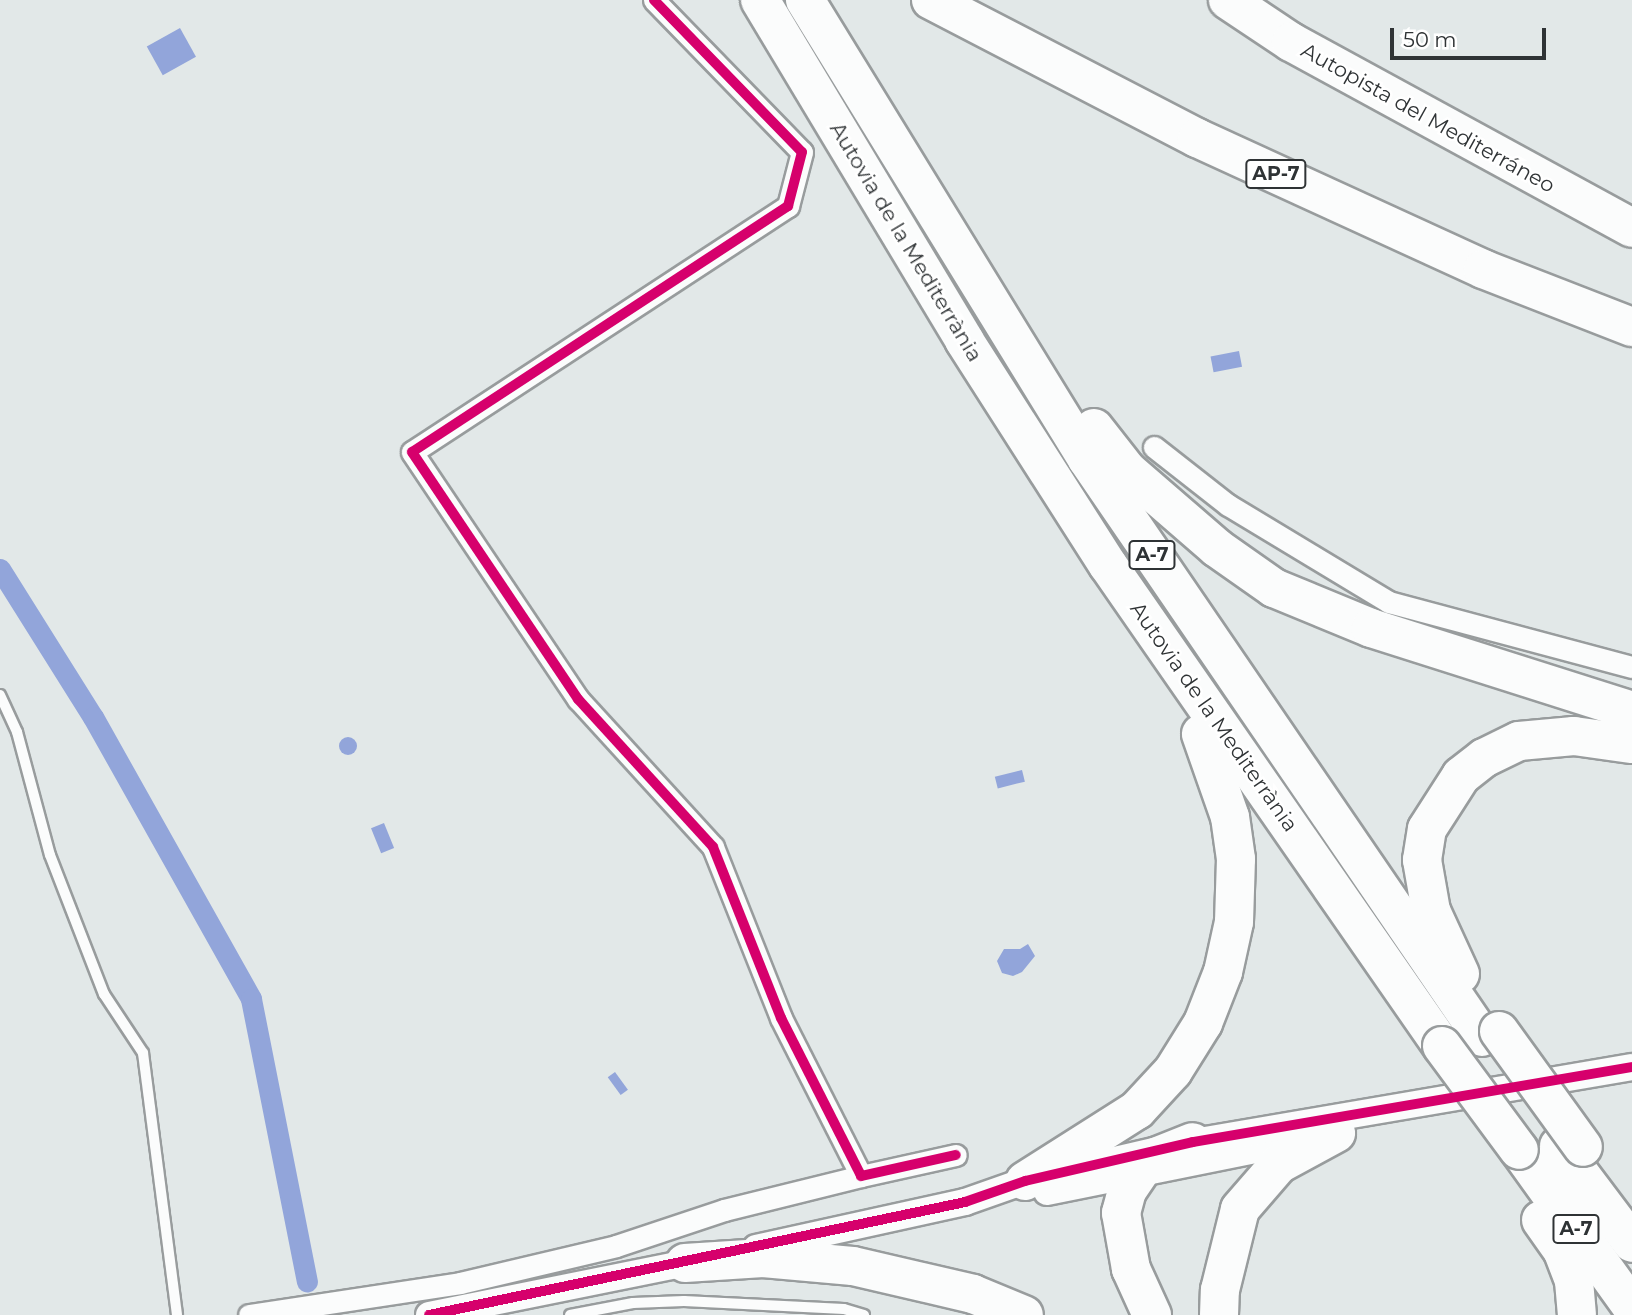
<!DOCTYPE html>
<html>
<head>
<meta charset="utf-8">
<style>
  body { margin:0 }
  #map { position:relative; width:1632px; height:1315px; overflow:hidden; background:#e2e8e8; font-family:Montserrat,sans-serif }
  div>[style] { position:absolute }
  .water>* { inset:0; background:#92a5da; transform-origin:0 0 }
  .round { border-radius:50% }
  .canal>* { height:21px; margin:-10.5px; padding:0 10.5px; transform-origin:10.5px; border-radius:10.5px; background:#92a5da }
  .roads { filter:drop-shadow(2px 0 #989c9d) drop-shadow(-2px 0 #989c9d) drop-shadow(0 2px #989c9d) drop-shadow(0 -2px #989c9d) }
  .service>* { height:10px; margin:-5px; padding:0 5px; transform-origin:5px; border-radius:5px; background:#fbfcfc }
  .minor>* { height:21px; margin:-10.5px; padding:0 10.5px; transform-origin:10.5px; border-radius:10.5px; background:#fbfcfc }
  .tertiary>* { height:26px; margin:-13px; padding:0 13px; transform-origin:13px; border-radius:13px; background:#fbfcfc }
  .motorway>* { height:38px; margin:-19px; padding:0 19px; transform-origin:19px; border-radius:19px; background:#fbfcfc }
  .bridges { filter:drop-shadow(2px 0 #989c9d) drop-shadow(-2px 0 #989c9d) drop-shadow(0 2px #989c9d) drop-shadow(0 -2px #989c9d) }
  .motorway-bridge>* { height:38px; margin:-19px; padding:0 19px; transform-origin:19px; border-radius:19px; background:#fbfcfc }
  .cycleway>* { height:10px; margin:-5px; padding:0 5px; transform-origin:5px; border-radius:5px; background:#d6006c }
  span { translate:-50% -50%; white-space:nowrap; text-align:center; line-height:1.15; -webkit-text-stroke:5px #fff; paint-order:stroke }
  .shield-label span { padding:2px 5px; background:#fff; border:2px solid; border-radius:5px; -webkit-text-stroke-width:0 }
  .shield-label { font-size:19px; color:#2f3335; font-weight:700 }
  .street-label { font-size:21px; color:#2f3335 }
  .scale { position:absolute; left:1390px; top:28px; width:156px; height:32px; box-sizing:border-box; border:4px solid #2f3335; border-top:0; padding-left:9px; font-size:21px; line-height:24px; white-space:nowrap; color:#2f3335; -webkit-text-stroke:5px #fff; paint-order:stroke }
</style>
</head>
<body>
<div id="map">
  <div class="water">
    <i style="left:180px;top:28px;width:33px;height:38px;rotate:61deg"></i>
    <i style="left:1239px;top:351px;width:16px;height:29px;rotate:79deg"></i>
    <i class="round" style="left:339px;top:737px;width:18px;height:18px"></i>
    <i style="left:1022px;top:770px;width:12px;height:28px;rotate:76deg"></i>
    <i style="left:384px;top:823px;width:27px;height:14px;rotate:68deg"></i>
    <i style="clip-path:polygon(1028px 944px,1035px 956px,1022px 972px,1013px 976px,1002px 973px,997px 961px,1004px 949px,1020px 949px)"></i>
    <i style="left:615px;top:1072px;width:22px;height:9px;rotate:54deg"></i>
  </div>
  <div class="canal">
    <i style="left:0;top:569px;width:175px;rotate:57.9deg"></i>
    <i style="left:93px;top:717px;width:323px;rotate:60.7deg"></i>
    <i style="left:251px;top:999px;width:288px;rotate:78.8deg"></i>
  </div>
  <div class="roads">
    <div class="service">
      <i style="left:0;top:695px;width:41px;rotate:65.3deg"></i>
      <i style="left:17px;top:732px;width:127px;rotate:75deg"></i>
      <i style="left:50px;top:855px;width:149px;rotate:68.8deg"></i>
      <i style="left:104px;top:994px;width:71px;rotate:56.5deg"></i>
      <i style="left:143px;top:1053px;width:264px;rotate:82.6deg"></i>
      <i style="left:570px;top:1315px;width:64px;rotate:-10.8deg"></i>
      <i style="left:633px;top:1303px;width:51px;rotate:-2.2deg"></i>
      <i style="left:684px;top:1301px;width:160px;rotate:2.9deg"></i>
      <i style="left:844px;top:1309px;width:21px;rotate:17deg"></i>
    </div>
    <div class="minor">
      <i style="left:654px;top:0;width:212px;rotate:45.8deg"></i>
      <i style="left:802px;top:152px;width:56px;rotate:104.5deg"></i>
      <i style="left:788px;top:206px;width:449px;rotate:146.8deg"></i>
      <i style="left:412px;top:452px;width:298px;rotate:56.1deg"></i>
      <i style="left:578px;top:699px;width:200px;rotate:47.6deg"></i>
      <i style="left:713px;top:847px;width:184px;rotate:68.3deg"></i>
      <i style="left:781px;top:1018px;width:177px;rotate:63.1deg"></i>
      <i style="left:861px;top:1176px;width:97px;rotate:-12.5deg"></i>
      <i style="left:1154px;top:447px;width:94px;rotate:38.1deg"></i>
      <i style="left:1228px;top:505px;width:188px;rotate:31.1deg"></i>
      <i style="left:1389px;top:602px;width:252px;rotate:15deg"></i>
      <i style="left:249px;top:1315px;width:213px;rotate:-8.6deg"></i>
      <i style="left:460px;top:1283px;width:160px;rotate:-13.3deg"></i>
      <i style="left:616px;top:1246px;width:114px;rotate:-18.4deg"></i>
      <i style="left:724px;top:1210px;width:141px;rotate:-13.9deg"></i>
    </div>
    <div class="tertiary">
      <i style="left:1047px;top:1192px;width:262px;rotate:-11.4deg"></i>
      <i style="left:756px;top:1248px;width:214px;rotate:-12.4deg"></i>
      <i style="left:965px;top:1202px;width:64px;rotate:-19.3deg"></i>
      <i style="left:1025px;top:1181px;width:172px;rotate:-13.1deg"></i>
      <i style="left:1193px;top:1142px;width:445px;rotate:-9.7deg"></i>
      <i style="left:429px;top:1315px;width:278px;rotate:-11.4deg"></i>
    </div>
    <div class="motorway">
      <i style="left:760px;top:0;width:397px;rotate:59deg"></i>
      <i style="left:964px;top:340px;width:267px;rotate:57.4deg"></i>
      <i style="left:1108px;top:565px;width:586px;rotate:55.22deg"></i>
      <i style="left:805px;top:0;width:539px;rotate:58.43deg"></i>
      <i style="left:1087px;top:459px;width:700px;rotate:55.65deg"></i>
      <i style="left:931px;top:0;width:300px;rotate:27.4deg"></i>
      <i style="left:1197px;top:138px;width:315px;rotate:24.6deg"></i>
      <i style="left:1483px;top:269px;width:160px;rotate:21.3deg"></i>
      <i style="left:1228px;top:0;width:76px;rotate:33.7deg"></i>
      <i style="left:1291px;top:42px;width:388px;rotate:28.6deg"></i>
      <i style="left:1094px;top:428px;width:53px;rotate:51.8deg"></i>
      <i style="left:1127px;top:470px;width:119px;rotate:40.9deg"></i>
      <i style="left:1217px;top:548px;width:70px;rotate:35.1deg"></i>
      <i style="left:1274px;top:588px;width:105px;rotate:22.4deg"></i>
      <i style="left:1371px;top:628px;width:274px;rotate:17.6deg"></i>
      <i style="left:1460px;top:974px;width:69px;rotate:-114.7deg"></i>
      <i style="left:1431px;top:911px;width:52px;rotate:-100deg"></i>
      <i style="left:1422px;top:860px;width:31px;rotate:-81deg"></i>
      <i style="left:1427px;top:829px;width:63px;rotate:-57.3deg"></i>
      <i style="left:1461px;top:776px;width:29px;rotate:-38deg"></i>
      <i style="left:1484px;top:758px;width:39px;rotate:-26deg"></i>
      <i style="left:1519px;top:741px;width:55px;rotate:-5.2deg"></i>
      <i style="left:1574px;top:736px;width:59px;rotate:7.9deg"></i>
      <i style="left:1559px;top:1146px;width:121px;rotate:53deg"></i>
      <i style="left:1519px;top:1150px;width:193px;rotate:54.3deg"></i>
      <i style="left:1025px;top:1181px;width:133px;rotate:-32.4deg"></i>
      <i style="left:1137px;top:1110px;width:53px;rotate:-47.3deg"></i>
      <i style="left:1173px;top:1071px;width:57px;rotate:-58deg"></i>
      <i style="left:1203px;top:1023px;width:55px;rotate:-68.6deg"></i>
      <i style="left:1223px;top:972px;width:51px;rotate:-77.6deg"></i>
      <i style="left:1234px;top:922px;width:63px;rotate:-88.2deg"></i>
      <i style="left:1236px;top:859px;width:42px;rotate:-98.1deg"></i>
      <i style="left:1230px;top:817px;width:88px;rotate:-109.3deg"></i>
      <i style="left:1541px;top:1220px;width:39px;rotate:55deg"></i>
      <i style="left:1563px;top:1252px;width:31px;rotate:69deg"></i>
      <i style="left:1574px;top:1281px;width:34px;rotate:85deg"></i>
      <i style="left:685px;top:1263px;width:78px;rotate:-3.7deg"></i>
      <i style="left:763px;top:1258px;width:90px;rotate:5.1deg"></i>
      <i style="left:853px;top:1266px;width:123px;rotate:13.1deg"></i>
      <i style="left:973px;top:1294px;width:55px;rotate:22.4deg"></i>
      <i style="left:1152px;top:1315px;width:51px;rotate:-114.5deg"></i>
      <i style="left:1131px;top:1269px;width:57px;rotate:-100.1deg"></i>
      <i style="left:1121px;top:1213px;width:23px;rotate:-75deg"></i>
      <i style="left:1127px;top:1191px;width:37px;rotate:-56deg"></i>
      <i style="left:1148px;top:1160px;width:48px;rotate:-21.8deg"></i>
      <i style="left:1219px;top:1315px;width:25px;rotate:-88deg"></i>
      <i style="left:1220px;top:1290px;width:83px;rotate:-76.1deg"></i>
      <i style="left:1240px;top:1209px;width:60px;rotate:-49.1deg"></i>
      <i style="left:1279px;top:1164px;width:65px;rotate:-28.5deg"></i>
    </div>
  </div>
  <div class="bridges">
    <div class="motorway-bridge">
      <i style="left:1499px;top:1031px;width:143px;rotate:54.1deg"></i>
      <i style="left:1442px;top:1046px;width:129px;rotate:53.5deg"></i>
    </div>
  </div>
  <div class="cycleway">
    <i style="left:654px;top:0;width:212px;rotate:45.8deg"></i>
    <i style="left:802px;top:152px;width:56px;rotate:104.5deg"></i>
    <i style="left:788px;top:206px;width:449px;rotate:146.8deg"></i>
    <i style="left:412px;top:452px;width:298px;rotate:56.1deg"></i>
    <i style="left:578px;top:699px;width:200px;rotate:47.6deg"></i>
    <i style="left:713px;top:847px;width:184px;rotate:68.3deg"></i>
    <i style="left:781px;top:1018px;width:177px;rotate:63.1deg"></i>
    <i style="left:861px;top:1176px;width:97px;rotate:-12.5deg"></i>
    <i style="left:429px;top:1315px;width:548px;rotate:-11.9deg"></i>
    <i style="left:965px;top:1202px;width:64px;rotate:-19.3deg"></i>
    <i style="left:1025px;top:1181px;width:172px;rotate:-13.1deg"></i>
    <i style="left:1193px;top:1142px;width:445px;rotate:-9.7deg"></i>
  </div>
  <div class="shield-label">
    <span style="left:1276px;top:174px">AP-7</span>
    <span style="left:1152px;top:555px">A-7</span>
    <span style="left:1576px;top:1229px">A-7</span>
  </div>
  <div class="street-label">
    <span style="left:1428px;top:118px;rotate:29deg">Autopista del Mediterráneo</span>
    <span style="left:906px;top:242px;rotate:59deg">Autovia de la Mediterrània</span>
    <span style="left:1214px;top:717px;rotate:55deg">Autovia de la Mediterrània</span>
  </div>
  <div class="scale">50 m</div>
</div>
</body>
</html>
